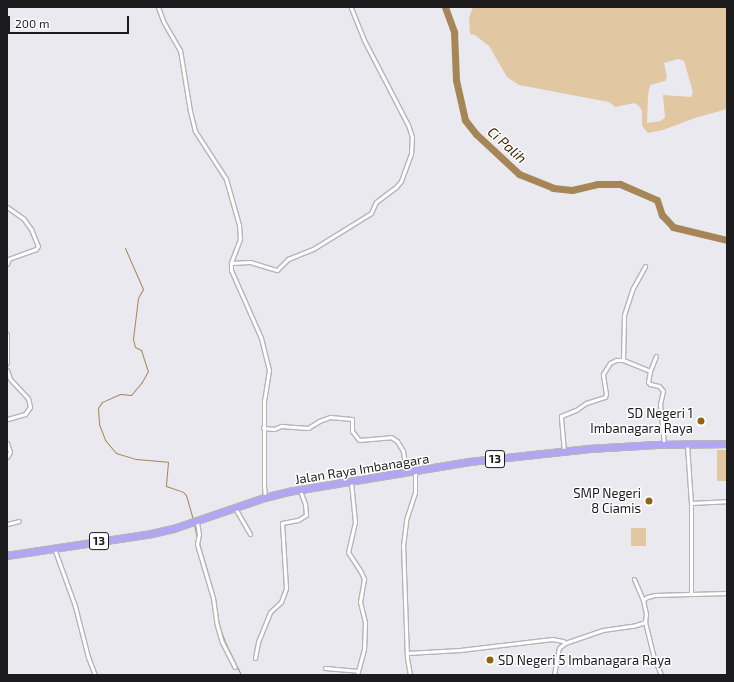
<!DOCTYPE html>
<html>
<head>
<meta charset="utf-8">
<style>
  body { margin:0 }
  #map { position:relative; width:734px; height:682px; overflow:hidden; background:#e9e9ef; font-family:"Exo 2",sans-serif }
  div>[style] { position:absolute }
  .green>* { inset:0; background:#e1c8a3; transform-origin:0 0 }
  .stream>* { height:1px; margin:-0.5px; padding:0 0.5px; transform-origin:0.5px; border-radius:0.5px; background:#a68656 }
  .river>* { height:7px; margin:-3.5px; padding:0 3.5px; transform-origin:3.5px; border-radius:3.5px; background:#a68656 }
  .roads { filter:drop-shadow(1px 0 #b4b4ba) drop-shadow(-1px 0 #b4b4ba) drop-shadow(0 1px #b4b4ba) drop-shadow(0 -1px #b4b4ba) }
  .minor>* { height:3px; margin:-1.5px; padding:0 1.5px; transform-origin:1.5px; border-radius:1.5px; background:#fff }
  .trunk>* { height:5.5px; margin:-2.75px; padding:0 2.75px; transform-origin:2.75px; border-radius:2.75px; background:#b0a6f3 }
  .dots>* { width:11px; height:11px; translate:-50% -50%; box-sizing:border-box; border:2px solid #fff; border-radius:50% }
  span { translate:-50% -50%; white-space:nowrap; text-align:center; line-height:1.15; -webkit-text-stroke:3px #fff; paint-order:stroke }
  .shield-label span { padding:1px 3px; background:#fff; border:1px solid; border-radius:3px; -webkit-text-stroke-width:0 }
  .shield-label { font-size:12px; color:#1c1b1e; font-weight:700 }
  .poi-label { font-size:13px; color:#1c1b1e }
  .right { translate:-100% -50%; text-align:right }
  .left { translate:0 -50%; text-align:left }
  .street-label { font-size:13px; color:#1c1b1e }
  .water-label { font-size:14px; color:#3c2600; font-style:italic }
  .frame { position:absolute; inset:0; border:8px solid #1c1b1e; pointer-events:none }
  .scale { position:absolute; left:8px; top:16px; width:121px; height:18px; box-sizing:border-box; border:2px solid #1c1b1e; border-top:0; padding-left:5px; font-size:12px; line-height:14px; white-space:nowrap; color:#1c1b1e; -webkit-text-stroke:3px #fff; paint-order:stroke }
</style>
</head>
<body>
<div id="map">
  <div class="green">
    <i style="clip-path:polygon(evenodd,473px 7px,727px 7px,727px 109px,695px 118px,663px 130px,648px 133px,642px 126px,642px 110px,638px 105px,634px 103px,615px 107px,609px 102px,519px 85px,507px 77px,489px 46px,475px 35px,470px 34px,469px 18px,473px 7px,678px 59px,684px 61px,693px 92px,691px 97px,663px 95px,665px 117px,661px 121px,647px 123px,648px 96px,650px 85px,665px 81px,667px 78px,664px 63px,678px 59px)"></i>
    <i style="left:717px;top:450px;width:10px;height:31px"></i>
    <i style="left:631px;top:528px;width:15px;height:18px"></i>
  </div>
  <div class="stream">
    <i style="left:125px;top:248px;width:45px;rotate:66.3deg"></i>
    <i style="left:143px;top:289px;width:10px;rotate:119deg"></i>
    <i style="left:138px;top:298px;width:41px;rotate:97deg"></i>
    <i style="left:133px;top:339px;width:8px;rotate:76deg"></i>
    <i style="left:135px;top:347px;width:7px;rotate:27deg"></i>
    <i style="left:141px;top:350px;width:22px;rotate:72deg"></i>
    <i style="left:148px;top:371px;width:13px;rotate:119deg"></i>
    <i style="left:142px;top:382px;width:17px;rotate:130deg"></i>
    <i style="left:131px;top:395px;width:11px;rotate:-175deg"></i>
    <i style="left:120px;top:394px;width:20px;rotate:156deg"></i>
    <i style="left:102px;top:402px;width:7px;rotate:124deg"></i>
    <i style="left:98px;top:408px;width:16px;rotate:86deg"></i>
    <i style="left:99px;top:424px;width:17px;rotate:69deg"></i>
    <i style="left:105px;top:440px;width:17px;rotate:50deg"></i>
    <i style="left:116px;top:453px;width:21px;rotate:17deg"></i>
    <i style="left:136px;top:459px;width:32px;rotate:5deg"></i>
    <i style="left:168px;top:462px;width:24px;rotate:95deg"></i>
    <i style="left:166px;top:486px;width:18px;rotate:19deg"></i>
    <i style="left:183px;top:492px;width:4px;rotate:45deg"></i>
    <i style="left:186px;top:495px;width:26px;rotate:74deg"></i>
    <i style="left:194px;top:525px;width:13px;rotate:77deg"></i>
    <i style="left:199px;top:543px;width:57px;rotate:73.8deg"></i>
    <i style="left:215px;top:598px;width:27px;rotate:82deg"></i>
    <i style="left:219px;top:625px;width:18px;rotate:71deg"></i>
    <i style="left:225px;top:642px;width:37px;rotate:64deg"></i>
    <i style="left:251px;top:675px;width:9px"></i>
  </div>
  <div class="river">
    <i style="left:445px;top:7px;width:27px;rotate:70deg"></i>
    <i style="left:454px;top:32px;width:48px;rotate:87.6deg"></i>
    <i style="left:456px;top:80px;width:41px;rotate:77.3deg"></i>
    <i style="left:465px;top:120px;width:18px;rotate:52deg"></i>
    <i style="left:476px;top:134px;width:59px;rotate:42.9deg"></i>
    <i style="left:519px;top:174px;width:37px;rotate:22deg"></i>
    <i style="left:553px;top:188px;width:19px;rotate:6deg"></i>
    <i style="left:572px;top:190px;width:26px;rotate:-13deg"></i>
    <i style="left:597px;top:184px;width:23px"></i>
    <i style="left:620px;top:184px;width:40px;rotate:23.4deg"></i>
    <i style="left:657px;top:200px;width:16px;rotate:72deg"></i>
    <i style="left:662px;top:215px;width:16px;rotate:47deg"></i>
    <i style="left:673px;top:227px;width:56px;rotate:13.5deg"></i>
  </div>
  <div class="roads">
    <div class="minor">
      <i style="left:158px;top:7px;width:15px;rotate:70deg"></i>
      <i style="left:163px;top:21px;width:34px;rotate:60deg"></i>
      <i style="left:180px;top:50px;width:62px;rotate:80.7deg"></i>
      <i style="left:190px;top:111px;width:21px;rotate:76deg"></i>
      <i style="left:195px;top:131px;width:57px;rotate:57.1deg"></i>
      <i style="left:226px;top:179px;width:48px;rotate:74.2deg"></i>
      <i style="left:239px;top:225px;width:14px;rotate:86deg"></i>
      <i style="left:240px;top:239px;width:26px;rotate:111deg"></i>
      <i style="left:231px;top:263px;width:7px;rotate:90deg"></i>
      <i style="left:231px;top:270px;width:74px;rotate:66.2deg"></i>
      <i style="left:261px;top:338px;width:33px;rotate:76deg"></i>
      <i style="left:269px;top:370px;width:30px;rotate:99deg"></i>
      <i style="left:264px;top:400px;width:86px;rotate:90deg"></i>
      <i style="left:264px;top:486px;width:12px;rotate:85deg"></i>
      <i style="left:7px;top:207px;width:19px;rotate:35deg"></i>
      <i style="left:23px;top:218px;width:14px;rotate:54deg"></i>
      <i style="left:31px;top:229px;width:18px;rotate:68deg"></i>
      <i style="left:38px;top:246px;width:4px;rotate:124deg"></i>
      <i style="left:36px;top:249px;width:29px;rotate:160deg"></i>
      <i style="left:9px;top:259px;width:5px;rotate:112deg"></i>
      <i style="left:231px;top:263px;width:19px;rotate:-3deg"></i>
      <i style="left:250px;top:262px;width:28px;rotate:17deg"></i>
      <i style="left:277px;top:270px;width:16px;rotate:-45deg"></i>
      <i style="left:288px;top:259px;width:27px;rotate:-22deg"></i>
      <i style="left:313px;top:249px;width:68px;rotate:-31.8deg"></i>
      <i style="left:371px;top:213px;width:12px;rotate:-66deg"></i>
      <i style="left:376px;top:202px;width:25px;rotate:-37deg"></i>
      <i style="left:396px;top:187px;width:8px;rotate:-50deg"></i>
      <i style="left:401px;top:181px;width:29px;rotate:-70deg"></i>
      <i style="left:411px;top:154px;width:17px;rotate:-87deg"></i>
      <i style="left:412px;top:137px;width:13px;rotate:-108deg"></i>
      <i style="left:408px;top:125px;width:96px;rotate:-117.4deg"></i>
      <i style="left:364px;top:40px;width:35px;rotate:-112deg"></i>
      <i style="left:7px;top:334px;width:29px;rotate:90deg"></i>
      <i style="left:623px;top:360px;width:45px;rotate:-88.7deg"></i>
      <i style="left:624px;top:315px;width:28px;rotate:-72deg"></i>
      <i style="left:633px;top:288px;width:25px;rotate:-61deg"></i>
      <i style="left:7px;top:370px;width:9px;rotate:72deg"></i>
      <i style="left:10px;top:379px;width:26px;rotate:47deg"></i>
      <i style="left:28px;top:398px;width:9px;rotate:77deg"></i>
      <i style="left:30px;top:407px;width:9px;rotate:126deg"></i>
      <i style="left:25px;top:414px;width:19px;rotate:164deg"></i>
      <i style="left:650px;top:371px;width:11px;rotate:100deg"></i>
      <i style="left:648px;top:382px;width:3px;rotate:45deg"></i>
      <i style="left:650px;top:384px;width:9px;rotate:13deg"></i>
      <i style="left:659px;top:386px;width:6px;rotate:51deg"></i>
      <i style="left:663px;top:391px;width:13px;rotate:103deg"></i>
      <i style="left:660px;top:404px;width:41px;rotate:84.4deg"></i>
      <i style="left:263px;top:428px;width:11px;rotate:5deg"></i>
      <i style="left:274px;top:429px;width:8px;rotate:-23deg"></i>
      <i style="left:281px;top:426px;width:27px;rotate:4deg"></i>
      <i style="left:308px;top:428px;width:13px;rotate:-32deg"></i>
      <i style="left:319px;top:421px;width:12px;rotate:-20deg"></i>
      <i style="left:330px;top:417px;width:22px;rotate:5deg"></i>
      <i style="left:352px;top:419px;width:12px;rotate:90deg"></i>
      <i style="left:352px;top:431px;width:11px;rotate:52deg"></i>
      <i style="left:359px;top:440px;width:32px;rotate:-5deg"></i>
      <i style="left:391px;top:437px;width:7px;rotate:34deg"></i>
      <i style="left:397px;top:441px;width:12px;rotate:59deg"></i>
      <i style="left:403px;top:451px;width:22px;rotate:82deg"></i>
      <i style="left:7px;top:443px;width:9px;rotate:72deg"></i>
      <i style="left:10px;top:452px;width:6px;rotate:121deg"></i>
      <i style="left:687px;top:445px;width:58px;rotate:86.1deg"></i>
      <i style="left:691px;top:503px;width:91px;rotate:90deg"></i>
      <i style="left:564px;top:452px;width:36px;rotate:-95deg"></i>
      <i style="left:561px;top:416px;width:16px;rotate:-22deg"></i>
      <i style="left:576px;top:410px;width:12px;rotate:-35deg"></i>
      <i style="left:586px;top:403px;width:20px;rotate:-18deg"></i>
      <i style="left:605px;top:397px;width:3px;rotate:-72deg"></i>
      <i style="left:606px;top:394px;width:20px;rotate:-99deg"></i>
      <i style="left:603px;top:374px;width:13px;rotate:-58deg"></i>
      <i style="left:610px;top:363px;width:7px;rotate:-27deg"></i>
      <i style="left:616px;top:360px;width:7px"></i>
      <i style="left:623px;top:360px;width:29px;rotate:22deg"></i>
      <i style="left:650px;top:371px;width:16px;rotate:-68deg"></i>
      <i style="left:351px;top:482px;width:40px;rotate:84.3deg"></i>
      <i style="left:355px;top:522px;width:31px;rotate:103deg"></i>
      <i style="left:348px;top:552px;width:24px;rotate:57deg"></i>
      <i style="left:361px;top:572px;width:8px;rotate:67deg"></i>
      <i style="left:364px;top:579px;width:23px;rotate:100deg"></i>
      <i style="left:360px;top:602px;width:21px;rotate:76deg"></i>
      <i style="left:365px;top:622px;width:27px;rotate:92deg"></i>
      <i style="left:364px;top:649px;width:27px;rotate:105deg"></i>
      <i style="left:691px;top:503px;width:35px;rotate:-3deg"></i>
      <i style="left:235px;top:508px;width:30px;rotate:60deg"></i>
      <i style="left:197px;top:522px;width:12px;rotate:81deg"></i>
      <i style="left:199px;top:534px;width:10px;rotate:101deg"></i>
      <i style="left:197px;top:544px;width:56px;rotate:73.5deg"></i>
      <i style="left:213px;top:598px;width:27px;rotate:82deg"></i>
      <i style="left:217px;top:625px;width:18px;rotate:74deg"></i>
      <i style="left:222px;top:642px;width:28px;rotate:63deg"></i>
      <i style="left:7px;top:524px;width:12px;rotate:-14deg"></i>
      <i style="left:54px;top:548px;width:62px;rotate:70.1deg"></i>
      <i style="left:75px;top:606px;width:53px;rotate:75.7deg"></i>
      <i style="left:88px;top:657px;width:19px;rotate:69deg"></i>
      <i style="left:634px;top:579px;width:23px;rotate:67deg"></i>
      <i style="left:645px;top:622px;width:34px;rotate:76deg"></i>
      <i style="left:653px;top:655px;width:22px;rotate:68deg"></i>
      <i style="left:407px;top:653px;width:53px;rotate:-3.2deg"></i>
      <i style="left:460px;top:650px;width:93px;rotate:-6.8deg"></i>
      <i style="left:552px;top:639px;width:11px;rotate:10deg"></i>
      <i style="left:563px;top:641px;width:3px;rotate:45deg"></i>
      <i style="left:255px;top:658px;width:16px;rotate:-79deg"></i>
      <i style="left:258px;top:642px;width:32px;rotate:-68deg"></i>
      <i style="left:270px;top:612px;width:15px;rotate:-42deg"></i>
      <i style="left:281px;top:602px;width:15px;rotate:-70deg"></i>
      <i style="left:286px;top:588px;width:65px;rotate:-93.5deg"></i>
      <i style="left:282px;top:523px;width:16px;rotate:-11deg"></i>
      <i style="left:298px;top:520px;width:9px;rotate:-32deg"></i>
      <i style="left:306px;top:515px;width:11px;rotate:-95deg"></i>
      <i style="left:305px;top:504px;width:15px;rotate:-110deg"></i>
      <i style="left:325px;top:668px;width:33px;rotate:5deg"></i>
      <i style="left:410px;top:675px;width:17px;rotate:-100deg"></i>
      <i style="left:407px;top:658px;width:112px;rotate:-92deg"></i>
      <i style="left:403px;top:546px;width:26px;rotate:-83deg"></i>
      <i style="left:406px;top:520px;width:28px;rotate:-72deg"></i>
      <i style="left:415px;top:493px;width:21px;rotate:-90deg"></i>
      <i style="left:554px;top:675px;width:27px;rotate:-80deg"></i>
      <i style="left:559px;top:648px;width:8px;rotate:-40deg"></i>
      <i style="left:565px;top:643px;width:40px;rotate:-18.9deg"></i>
      <i style="left:603px;top:630px;width:30px;rotate:-8deg"></i>
      <i style="left:633px;top:626px;width:13px;rotate:-18deg"></i>
      <i style="left:645px;top:622px;width:8px;rotate:-83deg"></i>
      <i style="left:646px;top:614px;width:14px;rotate:-102deg"></i>
      <i style="left:643px;top:600px;width:5px;rotate:-37deg"></i>
      <i style="left:647px;top:597px;width:8px;rotate:-14deg"></i>
      <i style="left:655px;top:595px;width:72px;rotate:-1.6deg"></i>
    </div>
    <div class="trunk">
      <i style="left:7px;top:556px;width:147px;rotate:-8.6deg"></i>
      <i style="left:152px;top:534px;width:23px;rotate:-13deg"></i>
      <i style="left:174px;top:529px;width:96px;rotate:-18.8deg"></i>
      <i style="left:265px;top:498px;width:25px;rotate:-14deg"></i>
      <i style="left:289px;top:492px;width:183px;rotate:-9.4deg"></i>
      <i style="left:470px;top:462px;width:120px;rotate:-6.2deg"></i>
      <i style="left:589px;top:449px;width:68px;rotate:-3.4deg"></i>
      <i style="left:657px;top:445px;width:70px;rotate:-0.8deg"></i>
    </div>
  </div>
  <div class="dots">
    <i style="left:701px;top:421px;background:#91640f"></i>
    <i style="left:649px;top:501px;background:#91640f"></i>
    <i style="left:490px;top:660px;background:#91640f"></i>
  </div>
  <div class="shield-label">
    <span style="left:495px;top:459px">13</span>
    <span style="left:99px;top:541px">13</span>
  </div>
  <div class="poi-label">
    <span class="right" style="left:693px;top:421px">SD Negeri 1<br>Imbanagara Raya</span>
    <span class="right" style="left:641px;top:501px">SMP Negeri<br>8 Ciamis</span>
    <span class="left" style="left:498px;top:660px">SD Negeri 5 Imbanagara Raya</span>
  </div>
  <div class="street-label">
    <span style="left:362px;top:469px;rotate:-9deg">Jalan Raya Imbanagara</span>
  </div>
  <div class="water-label">
    <span style="left:507px;top:145px;rotate:42deg">Ci Palih</span>
  </div>
  <div class="frame"></div>
  <div class="scale">200 m</div>
</div>
</body>
</html>
